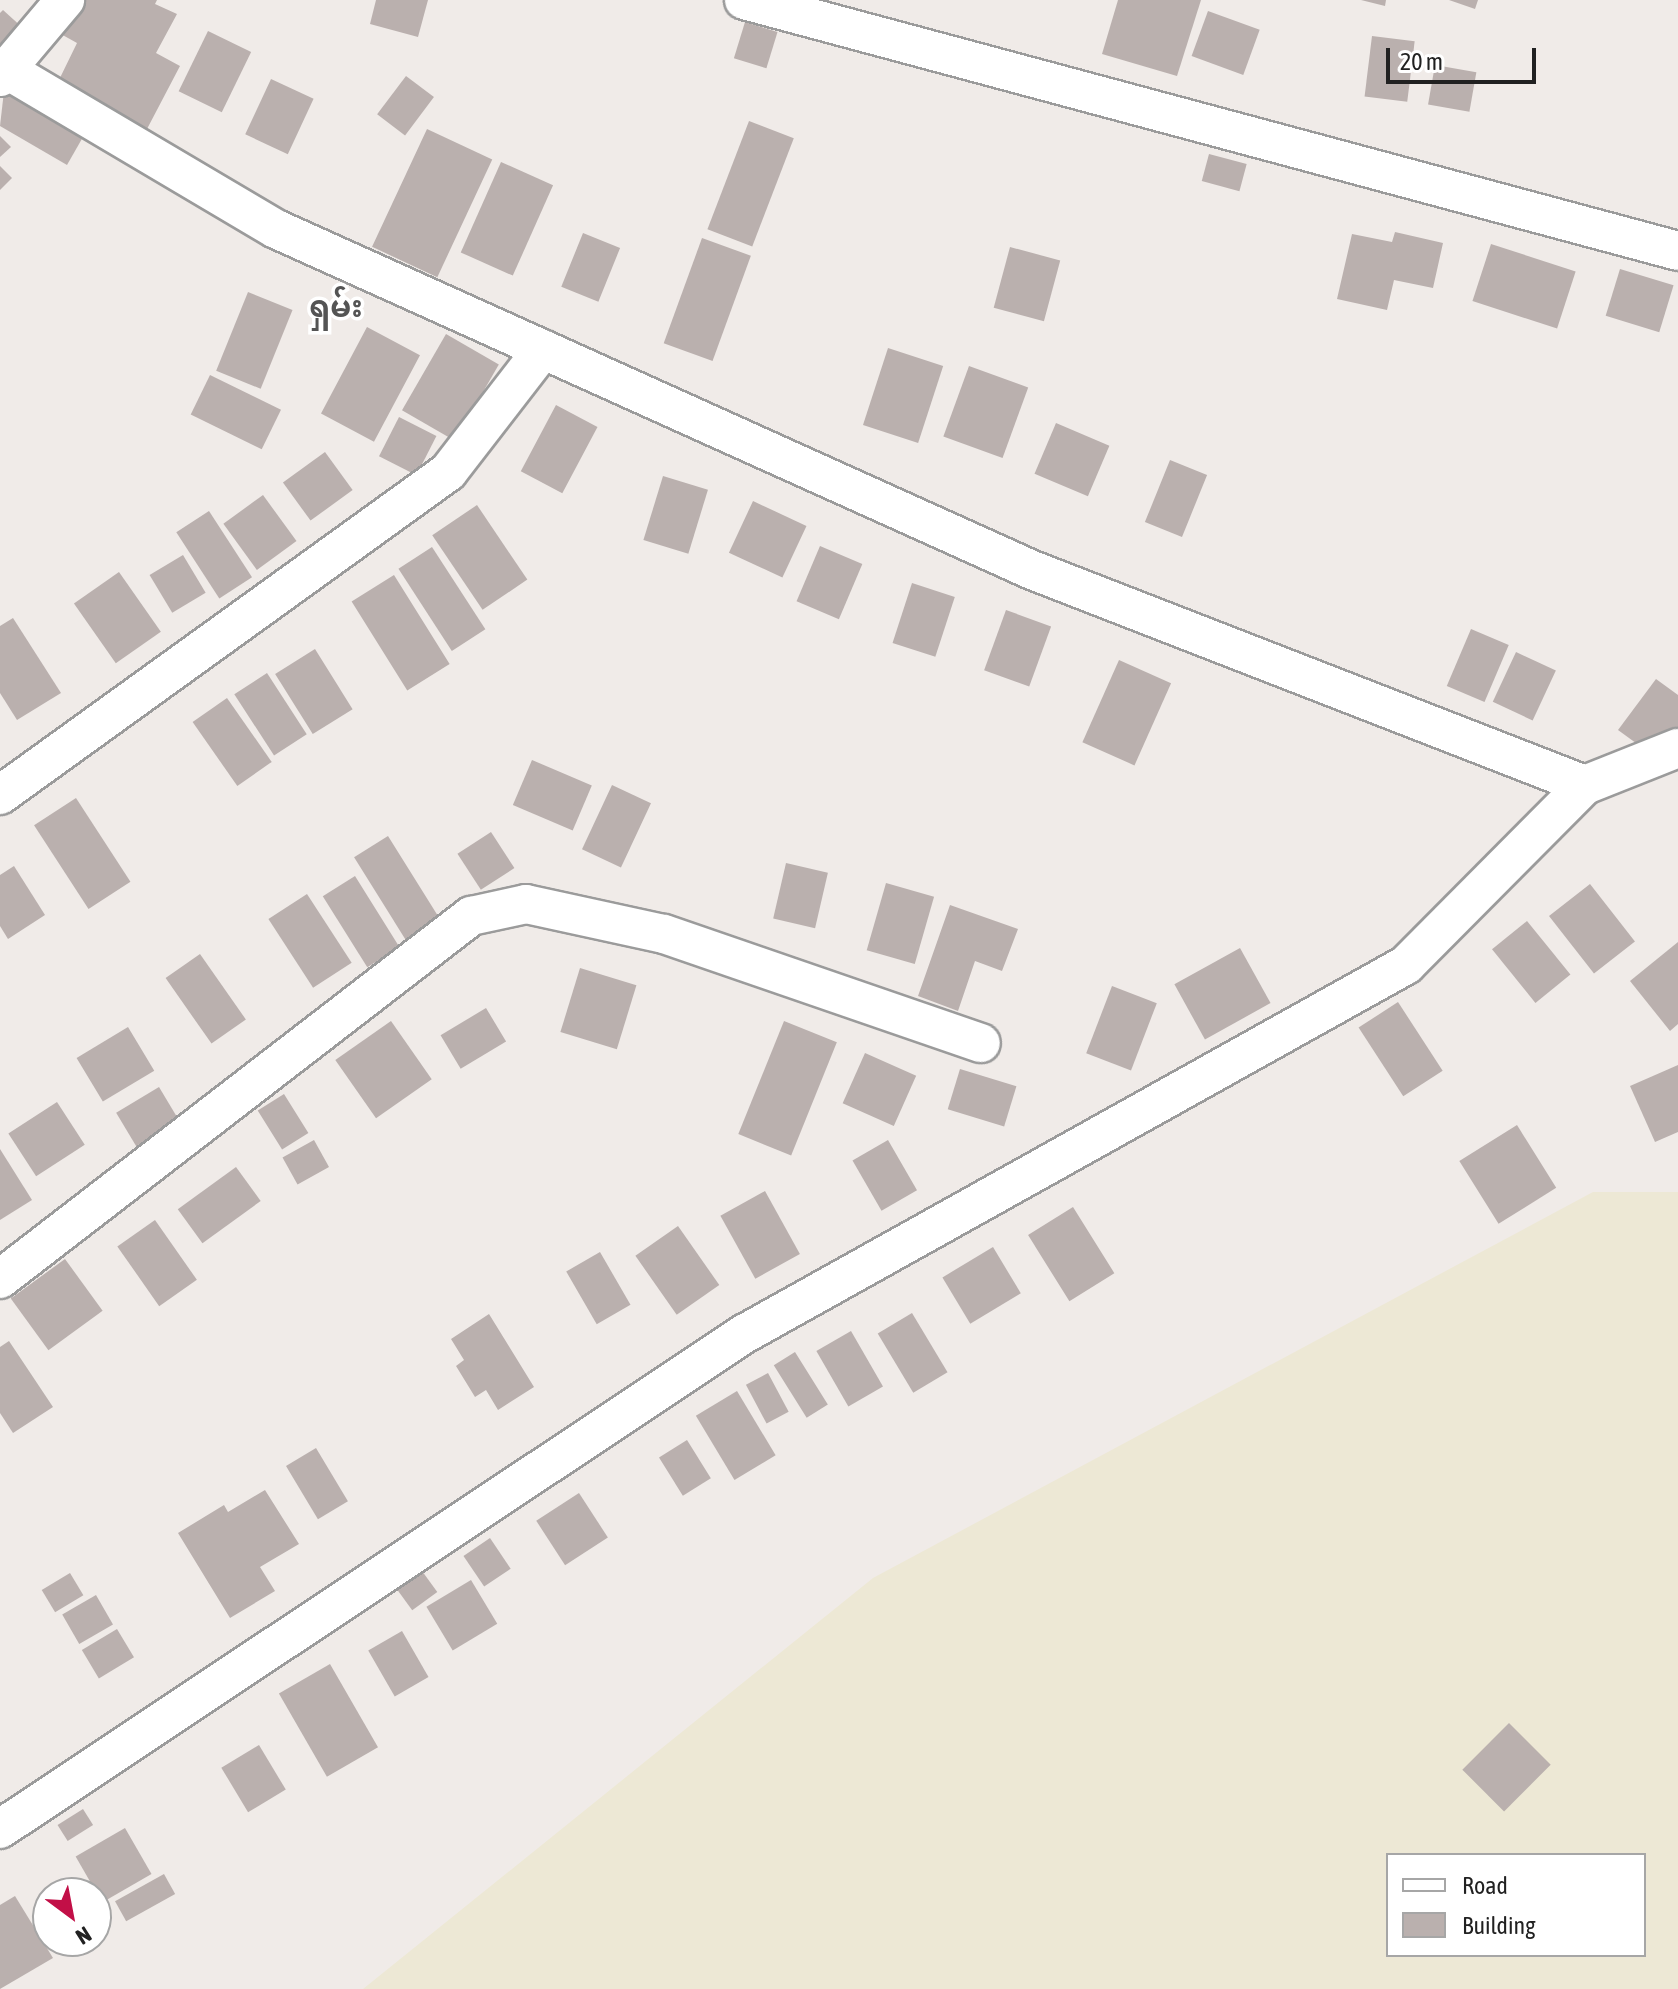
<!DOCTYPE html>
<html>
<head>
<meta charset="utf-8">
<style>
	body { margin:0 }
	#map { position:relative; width:1678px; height:1989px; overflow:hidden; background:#f0ebe8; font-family:"Asap Condensed","Noto Sans Myanmar",sans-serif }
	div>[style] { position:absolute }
	.farmland>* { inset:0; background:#ede8d5 }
	.building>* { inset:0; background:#bab0ae; transform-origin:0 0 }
	.roads { filter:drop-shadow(2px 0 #9b9b9b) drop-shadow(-2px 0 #9b9b9b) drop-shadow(0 2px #9b9b9b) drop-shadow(0 -2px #9b9b9b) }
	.street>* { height:38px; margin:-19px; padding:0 19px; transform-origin:19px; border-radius:19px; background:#fff }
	span { translate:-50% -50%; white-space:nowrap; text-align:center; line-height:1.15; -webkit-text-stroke:7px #fff; paint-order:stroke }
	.quarter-label { font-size:30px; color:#545454; font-weight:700 }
	.legend { position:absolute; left:1386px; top:1853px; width:260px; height:104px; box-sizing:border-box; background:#fff; border:2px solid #a6a6a6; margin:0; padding:10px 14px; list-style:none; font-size:24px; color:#212121 }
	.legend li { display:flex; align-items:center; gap:16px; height:40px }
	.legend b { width:40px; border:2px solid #a6a6a6 }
	.north { position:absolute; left:32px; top:1877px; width:80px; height:80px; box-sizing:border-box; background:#fff; border:2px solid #a6a6a6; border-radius:50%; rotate:148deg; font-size:22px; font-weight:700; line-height:32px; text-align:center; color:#212121 }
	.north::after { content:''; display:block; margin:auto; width:28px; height:36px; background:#c20f47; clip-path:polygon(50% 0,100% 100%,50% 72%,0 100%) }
	.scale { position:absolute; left:1386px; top:48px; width:150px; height:36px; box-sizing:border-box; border:4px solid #212121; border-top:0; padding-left:10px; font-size:24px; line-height:28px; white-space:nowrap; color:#212121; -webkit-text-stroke:6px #fff; paint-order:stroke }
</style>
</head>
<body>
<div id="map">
	<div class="farmland">
		<i style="clip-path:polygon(evenodd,1593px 1192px,1678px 1192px,1678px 1989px,363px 1989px,873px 1578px,1593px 1192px,1388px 1855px,1644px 1855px,1644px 1955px,1388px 1955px,1388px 1855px)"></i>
	</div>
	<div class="building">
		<i style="clip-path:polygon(75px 0,157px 0,155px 4px,177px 14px,156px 53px,180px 66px,147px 129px,57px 84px,77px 43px,59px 33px)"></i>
		<i style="clip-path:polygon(376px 0,428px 0,418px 37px,370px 24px)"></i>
		<i style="clip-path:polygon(1118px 0,1201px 0,1177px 76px,1102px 54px)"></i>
		<i style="clip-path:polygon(1361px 0,1386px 0,1385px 6px)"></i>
		<i style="clip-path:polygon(1449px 0,1478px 0,1475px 9px)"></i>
		<i style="clip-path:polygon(3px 10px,24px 29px,0 55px,0 13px)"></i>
		<i style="left:1208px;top:11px;width:55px;height:48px;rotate:20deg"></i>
		<i style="left:745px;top:22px;width:34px;height:38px;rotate:17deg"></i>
		<i style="left:208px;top:31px;width:48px;height:67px;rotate:26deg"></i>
		<i style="left:1372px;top:36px;width:43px;height:61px;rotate:7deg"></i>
		<i style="left:1435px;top:65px;width:42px;height:40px;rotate:10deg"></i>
		<i style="left:406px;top:76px;width:35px;height:48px;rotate:37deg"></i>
		<i style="left:271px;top:79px;width:47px;height:61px;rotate:25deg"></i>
		<i style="clip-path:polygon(4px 91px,83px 137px,67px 165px,0 126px)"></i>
		<i style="left:749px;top:121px;width:48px;height:116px;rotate:21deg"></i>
		<i style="left:427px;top:129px;width:72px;height:130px;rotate:25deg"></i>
		<i style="clip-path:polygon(0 136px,11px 147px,0 157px)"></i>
		<i style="left:1209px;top:154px;width:39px;height:28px;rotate:15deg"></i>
		<i style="left:501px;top:162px;width:57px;height:99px;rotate:24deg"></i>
		<i style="clip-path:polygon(0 166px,12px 178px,0 190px)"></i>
		<i style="clip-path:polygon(1395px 232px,1443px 243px,1433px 288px,1394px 280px,1387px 310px,1337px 299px,1352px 234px,1392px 242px)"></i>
		<i style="left:583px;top:233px;width:40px;height:58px;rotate:22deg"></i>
		<i style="left:702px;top:238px;width:52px;height:112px;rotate:20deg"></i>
		<i style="left:1491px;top:244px;width:89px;height:60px;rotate:18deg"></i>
		<i style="left:1010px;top:247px;width:52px;height:63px;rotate:15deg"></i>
		<i style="left:1620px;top:269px;width:56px;height:49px;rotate:17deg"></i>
		<i style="left:248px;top:292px;width:48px;height:85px;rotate:22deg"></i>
		<i style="left:367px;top:327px;width:60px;height:98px;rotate:28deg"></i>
		<i style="left:446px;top:334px;width:61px;height:88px;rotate:30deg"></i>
		<i style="left:888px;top:348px;width:58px;height:81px;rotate:18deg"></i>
		<i style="left:969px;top:366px;width:63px;height:75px;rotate:20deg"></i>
		<i style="left:210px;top:375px;width:79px;height:44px;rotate:26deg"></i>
		<i style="left:556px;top:405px;width:47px;height:75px;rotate:28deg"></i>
		<i style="left:399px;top:417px;width:42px;height:44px;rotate:27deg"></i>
		<i style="left:1056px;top:423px;width:58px;height:55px;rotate:23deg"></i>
		<i style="left:325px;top:452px;width:47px;height:52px;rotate:54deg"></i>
		<i style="left:1170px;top:460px;width:40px;height:67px;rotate:22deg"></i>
		<i style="left:663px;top:476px;width:47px;height:67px;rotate:17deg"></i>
		<i style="left:263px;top:495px;width:57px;height:49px;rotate:54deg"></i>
		<i style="left:753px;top:501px;width:59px;height:57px;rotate:25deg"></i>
		<i style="left:477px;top:505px;width:90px;height:54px;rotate:56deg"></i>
		<i style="left:209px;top:511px;width:79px;height:39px;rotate:57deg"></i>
		<i style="left:820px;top:546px;width:46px;height:60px;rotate:23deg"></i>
		<i style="left:432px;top:547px;width:98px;height:40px;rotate:57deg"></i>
		<i style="left:183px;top:555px;width:44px;height:39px;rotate:59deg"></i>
		<i style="left:119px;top:572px;width:73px;height:55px;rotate:55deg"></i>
		<i style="left:394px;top:575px;width:105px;height:50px;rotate:58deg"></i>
		<i style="left:912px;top:583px;width:45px;height:63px;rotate:18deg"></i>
		<i style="left:1006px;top:610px;width:48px;height:64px;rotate:20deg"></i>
		<i style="clip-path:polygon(13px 618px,61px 693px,17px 720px,0 693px,0 626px)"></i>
		<i style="left:1471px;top:629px;width:41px;height:62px;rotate:23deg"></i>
		<i style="left:315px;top:649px;width:71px;height:47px;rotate:58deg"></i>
		<i style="left:1516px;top:652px;width:44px;height:55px;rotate:25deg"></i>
		<i style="left:1119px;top:660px;width:57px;height:90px;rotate:24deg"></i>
		<i style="left:267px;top:673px;width:73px;height:39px;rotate:57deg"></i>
		<i style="clip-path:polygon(1656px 679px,1678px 695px,1678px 763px,1673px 770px,1618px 730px)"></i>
		<i style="left:227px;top:698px;width:78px;height:42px;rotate:55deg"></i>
		<i style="left:532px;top:760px;width:65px;height:49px;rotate:23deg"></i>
		<i style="left:612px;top:785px;width:43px;height:71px;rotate:25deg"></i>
		<i style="left:76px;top:798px;width:100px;height:50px;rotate:57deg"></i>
		<i style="left:491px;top:832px;width:43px;height:40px;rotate:57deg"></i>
		<i style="left:388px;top:836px;width:102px;height:40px;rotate:58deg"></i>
		<i style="left:786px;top:863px;width:43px;height:57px;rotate:13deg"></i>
		<i style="clip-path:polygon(14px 866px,45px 915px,8px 939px,0 926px,0 875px)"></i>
		<i style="left:355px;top:876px;width:84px;height:38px;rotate:58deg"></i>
		<i style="left:886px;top:883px;width:50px;height:70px;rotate:16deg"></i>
		<i style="left:1590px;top:884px;width:73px;height:52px;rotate:52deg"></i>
		<i style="left:307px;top:894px;width:82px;height:46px;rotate:57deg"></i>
		<i style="clip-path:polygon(950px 905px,1018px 929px,1002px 971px,975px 961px,958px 1011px,918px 996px)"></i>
		<i style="left:1527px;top:921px;width:69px;height:45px;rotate:51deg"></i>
		<i style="clip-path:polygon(1678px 942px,1678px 1024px,1670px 1031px,1630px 981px)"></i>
		<i style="left:1240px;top:948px;width:63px;height:75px;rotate:61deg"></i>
		<i style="left:200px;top:954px;width:80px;height:42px;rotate:55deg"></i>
		<i style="left:580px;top:968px;width:59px;height:67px;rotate:17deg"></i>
		<i style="left:1112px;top:986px;width:48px;height:72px;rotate:21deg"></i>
		<i style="left:1398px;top:1002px;width:82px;height:47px;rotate:57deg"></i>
		<i style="left:486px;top:1008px;width:39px;height:53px;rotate:59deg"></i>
		<i style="left:391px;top:1021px;width:71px;height:68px;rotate:55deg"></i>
		<i style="left:784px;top:1021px;width:57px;height:122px;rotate:22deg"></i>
		<i style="left:128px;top:1027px;width:51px;height:60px;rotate:59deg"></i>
		<i style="left:865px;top:1053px;width:56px;height:55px;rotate:24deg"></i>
		<i style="clip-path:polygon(1678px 1065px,1678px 1132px,1655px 1142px,1630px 1086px)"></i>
		<i style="left:960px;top:1069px;width:59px;height:42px;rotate:17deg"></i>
		<i style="left:159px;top:1087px;width:39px;height:50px;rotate:59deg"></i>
		<i style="left:284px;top:1094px;width:46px;height:31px;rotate:58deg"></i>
		<i style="left:57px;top:1102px;width:51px;height:58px;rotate:57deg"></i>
		<i style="left:1517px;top:1125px;width:74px;height:68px;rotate:58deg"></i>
		<i style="left:314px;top:1140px;width:31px;height:36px;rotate:61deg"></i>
		<i style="left:888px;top:1140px;width:58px;height:41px;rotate:60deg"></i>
		<i style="clip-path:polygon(0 1149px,32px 1200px,0 1220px)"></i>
		<i style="left:236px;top:1167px;width:42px;height:72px;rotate:54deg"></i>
		<i style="left:765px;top:1191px;width:72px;height:51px;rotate:61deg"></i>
		<i style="left:1073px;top:1207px;width:78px;height:53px;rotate:58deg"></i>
		<i style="left:155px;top:1220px;width:73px;height:46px;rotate:55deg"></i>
		<i style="left:678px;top:1226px;width:72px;height:52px;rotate:55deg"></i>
		<i style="left:993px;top:1247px;width:54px;height:59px;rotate:59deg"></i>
		<i style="left:600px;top:1252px;width:61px;height:39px;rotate:60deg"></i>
		<i style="left:65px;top:1259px;width:64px;height:67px;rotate:54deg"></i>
		<i style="left:912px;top:1313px;width:69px;height:40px;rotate:59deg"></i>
		<i style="clip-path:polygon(489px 1314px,534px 1387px,498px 1410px,486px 1390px,475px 1397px,456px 1366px,464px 1360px,451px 1339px)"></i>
		<i style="left:851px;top:1331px;width:64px;height:40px;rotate:60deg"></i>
		<i style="clip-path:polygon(9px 1341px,53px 1407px,13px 1433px,0 1413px,0 1347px)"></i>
		<i style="left:795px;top:1352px;width:62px;height:25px;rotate:58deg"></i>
		<i style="left:768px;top:1373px;width:44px;height:25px;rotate:62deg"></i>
		<i style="left:737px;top:1391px;width:75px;height:48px;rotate:59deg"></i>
		<i style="left:687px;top:1440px;width:45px;height:33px;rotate:58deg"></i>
		<i style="left:316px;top:1448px;width:62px;height:35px;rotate:59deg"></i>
		<i style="clip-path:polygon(265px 1490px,299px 1544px,260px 1567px,275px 1591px,230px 1618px,178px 1533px,224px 1505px,228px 1512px)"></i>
		<i style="left:579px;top:1493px;width:53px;height:51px;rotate:57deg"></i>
		<i style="left:490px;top:1538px;width:37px;height:32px;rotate:56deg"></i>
		<i style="left:422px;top:1571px;width:26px;height:31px;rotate:54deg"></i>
		<i style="left:70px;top:1573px;width:26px;height:33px;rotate:59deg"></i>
		<i style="left:471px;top:1580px;width:51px;height:52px;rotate:59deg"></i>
		<i style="left:96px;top:1595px;width:34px;height:39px;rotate:60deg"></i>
		<i style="left:117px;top:1629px;width:33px;height:41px;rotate:59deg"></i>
		<i style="left:402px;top:1631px;width:53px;height:39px;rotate:60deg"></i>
		<i style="left:330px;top:1664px;width:96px;height:59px;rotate:60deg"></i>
		<i style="left:1509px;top:1723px;width:59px;height:66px;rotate:45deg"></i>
		<i style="left:259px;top:1745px;width:52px;height:44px;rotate:59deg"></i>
		<i style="left:83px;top:1809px;width:19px;height:30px;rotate:58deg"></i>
		<i style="left:125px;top:1828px;width:53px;height:57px;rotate:60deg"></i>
		<i style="left:164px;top:1874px;width:23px;height:56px;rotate:61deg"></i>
		<i style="clip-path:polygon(15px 1896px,53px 1958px,0 1989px,0 1905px)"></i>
	</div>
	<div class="roads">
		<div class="street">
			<i style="left:744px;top:0;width:967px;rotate:15.04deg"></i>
			<i style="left:7px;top:70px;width:312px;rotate:30.6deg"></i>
			<i style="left:276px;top:229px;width:829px;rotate:24.28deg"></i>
			<i style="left:1032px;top:570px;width:593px;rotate:21.25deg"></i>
			<i style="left:0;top:77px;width:101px;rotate:-49.8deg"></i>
			<i style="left:0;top:795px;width:552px;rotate:-35.79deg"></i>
			<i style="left:448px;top:472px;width:155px;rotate:-52.3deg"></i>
			<i style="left:0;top:1279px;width:595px;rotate:-37.62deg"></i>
			<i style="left:471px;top:916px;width:56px;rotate:-12.3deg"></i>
			<i style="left:526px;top:904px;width:141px;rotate:12.3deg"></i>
			<i style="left:664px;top:934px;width:335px;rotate:19deg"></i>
			<i style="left:0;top:1829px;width:894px;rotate:-33.64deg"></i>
			<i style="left:744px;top:1334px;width:758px;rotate:-29.14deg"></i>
			<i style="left:1406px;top:965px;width:254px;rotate:-45.2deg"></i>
			<i style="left:1585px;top:785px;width:100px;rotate:-21.7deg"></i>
		</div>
	</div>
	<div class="quarter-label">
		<span style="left:336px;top:306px">ရှမ်း</span>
	</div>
	<ul class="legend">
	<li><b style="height:10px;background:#fff"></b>Road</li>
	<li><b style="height:22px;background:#bab0ae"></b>Building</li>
	</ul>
	<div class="north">N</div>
	<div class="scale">20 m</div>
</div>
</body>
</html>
